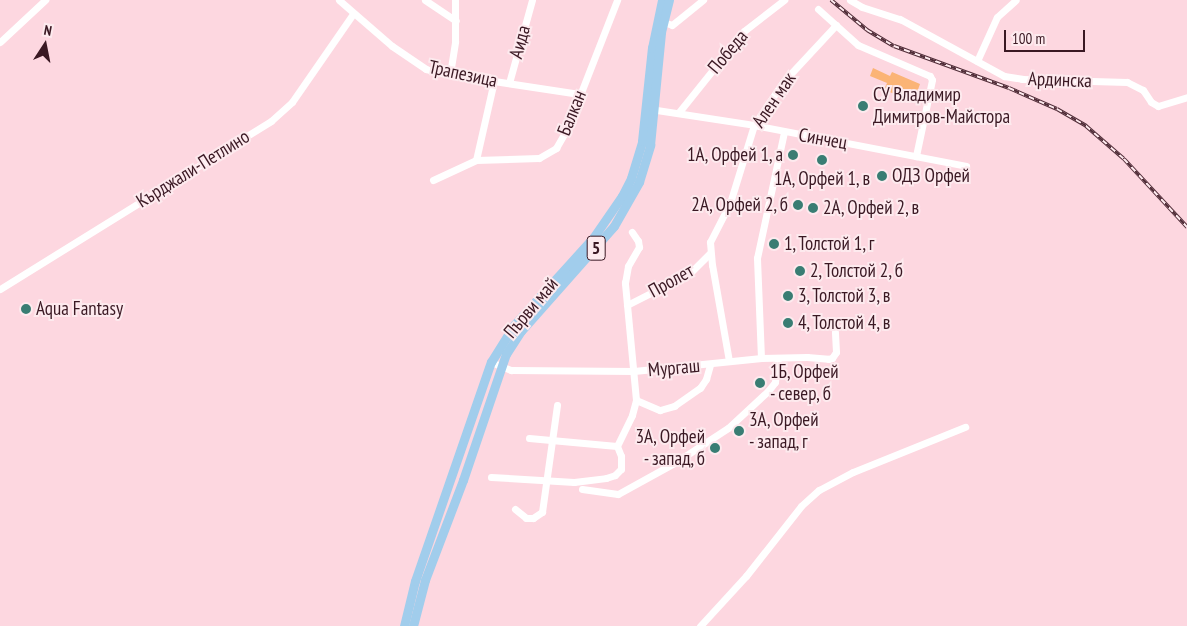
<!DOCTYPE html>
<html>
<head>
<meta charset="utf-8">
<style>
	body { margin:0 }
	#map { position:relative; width:1187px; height:626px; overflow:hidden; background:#fdd7e0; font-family:"PT Sans Narrow",sans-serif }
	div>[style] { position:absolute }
	.green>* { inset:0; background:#fbb476 }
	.minor>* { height:7px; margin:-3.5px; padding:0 3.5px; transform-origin:3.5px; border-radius:3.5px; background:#fff }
	.major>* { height:9px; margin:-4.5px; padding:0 4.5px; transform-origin:4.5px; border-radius:4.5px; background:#a1cdec }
	.rail>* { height:4px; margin-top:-2px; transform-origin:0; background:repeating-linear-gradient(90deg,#fdeaee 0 5.5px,#4f2c37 0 11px); box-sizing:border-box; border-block:1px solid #4f2c37 }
	.dots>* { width:14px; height:14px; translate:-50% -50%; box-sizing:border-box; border:2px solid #fdeaee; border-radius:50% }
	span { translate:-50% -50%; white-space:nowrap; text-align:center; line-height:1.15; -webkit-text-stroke:4px #fdeaee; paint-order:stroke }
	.shield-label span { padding:1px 4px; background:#fdeaee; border:1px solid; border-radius:4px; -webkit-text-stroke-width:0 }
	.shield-label { font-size:18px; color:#3a1823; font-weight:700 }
	.street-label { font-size:19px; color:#3a1823 }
	.poi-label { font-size:19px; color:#3a1823 }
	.left { translate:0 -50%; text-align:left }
	.right { translate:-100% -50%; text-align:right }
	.north { position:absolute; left:20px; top:20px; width:50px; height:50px; -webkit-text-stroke:4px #fdeaee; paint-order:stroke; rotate:11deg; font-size:14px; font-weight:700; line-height:20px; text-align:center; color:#3a1823 }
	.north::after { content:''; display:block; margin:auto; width:18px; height:22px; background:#3a1823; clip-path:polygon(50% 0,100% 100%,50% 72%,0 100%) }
	.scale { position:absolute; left:1004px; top:30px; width:81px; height:22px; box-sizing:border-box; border:2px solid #3a1823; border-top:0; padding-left:6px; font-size:15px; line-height:18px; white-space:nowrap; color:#3a1823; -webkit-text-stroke:4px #fdeaee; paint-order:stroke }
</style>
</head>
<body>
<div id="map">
	<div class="green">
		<i style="clip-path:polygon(873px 68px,890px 76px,892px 72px,920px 84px,914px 101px,884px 90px,887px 83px,870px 76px)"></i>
	</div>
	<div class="minor">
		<i style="left:339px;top:0;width:70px;rotate:41deg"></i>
		<i style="left:392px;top:46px;width:41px;rotate:34.1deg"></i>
		<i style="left:426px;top:69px;width:9px;rotate:18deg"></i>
		<i style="left:435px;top:72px;width:146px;rotate:8.7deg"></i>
		<i style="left:425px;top:0;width:37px;rotate:34deg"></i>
		<i style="left:850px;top:0;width:14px;rotate:30deg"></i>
		<i style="left:862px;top:7px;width:40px;rotate:18deg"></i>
		<i style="left:900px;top:19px;width:119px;rotate:28.7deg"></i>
		<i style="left:1004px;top:76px;width:18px;rotate:9deg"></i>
		<i style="left:1022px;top:79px;width:105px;rotate:1.6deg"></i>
		<i style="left:1127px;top:82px;width:18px;rotate:27deg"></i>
		<i style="left:1143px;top:90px;width:14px;rotate:56deg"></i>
		<i style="left:1151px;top:102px;width:8px;rotate:30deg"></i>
		<i style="left:1158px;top:106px;width:30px;rotate:-17deg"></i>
		<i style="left:818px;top:9px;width:54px;rotate:42deg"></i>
		<i style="left:858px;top:45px;width:78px;rotate:23.3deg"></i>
		<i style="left:930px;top:76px;width:4px;rotate:63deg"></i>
		<i style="left:932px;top:80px;width:78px;rotate:101.9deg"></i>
		<i style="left:663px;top:22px;width:9px;rotate:18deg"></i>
		<i style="left:672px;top:25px;width:40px;rotate:-39deg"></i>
		<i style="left:0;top:42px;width:62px;rotate:-43deg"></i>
		<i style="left:977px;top:61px;width:48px;rotate:-65.6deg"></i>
		<i style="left:997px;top:17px;width:25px;rotate:-42deg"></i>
		<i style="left:450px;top:74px;width:33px;rotate:-81deg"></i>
		<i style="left:455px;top:41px;width:41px;rotate:-90deg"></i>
		<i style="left:509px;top:83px;width:86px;rotate:-74.5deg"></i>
		<i style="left:650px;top:109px;width:105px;rotate:8.7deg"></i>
		<i style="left:754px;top:125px;width:216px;rotate:10.9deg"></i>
		<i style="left:679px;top:112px;width:104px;rotate:-51.3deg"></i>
		<i style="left:744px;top:31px;width:51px;rotate:-37.8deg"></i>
		<i style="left:476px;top:160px;width:63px;rotate:-1.8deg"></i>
		<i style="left:539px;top:158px;width:20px;rotate:-30deg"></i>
		<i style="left:556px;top:148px;width:20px;rotate:-60deg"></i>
		<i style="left:566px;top:131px;width:141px;rotate:-68.7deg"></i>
		<i style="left:433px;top:180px;width:47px;rotate:-24.9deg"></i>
		<i style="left:476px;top:160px;width:81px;rotate:-77.2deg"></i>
		<i style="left:0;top:289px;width:319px;rotate:-31.8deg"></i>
		<i style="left:271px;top:121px;width:28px;rotate:-42deg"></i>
		<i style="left:292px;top:102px;width:107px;rotate:-55.3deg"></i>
		<i style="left:627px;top:305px;width:71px;rotate:-26.9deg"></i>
		<i style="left:690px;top:273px;width:28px;rotate:-45deg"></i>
		<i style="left:761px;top:358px;width:100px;rotate:-92.3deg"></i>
		<i style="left:757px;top:258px;width:129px;rotate:-77.9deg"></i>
		<i style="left:729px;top:361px;width:97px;rotate:-100deg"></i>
		<i style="left:712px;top:265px;width:23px;rotate:-95deg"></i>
		<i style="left:710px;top:242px;width:44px;rotate:-62.9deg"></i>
		<i style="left:730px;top:203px;width:82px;rotate:-72.9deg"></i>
		<i style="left:754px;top:125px;width:52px;rotate:-56deg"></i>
		<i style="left:783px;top:82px;width:78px;rotate:-47.1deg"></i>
		<i style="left:491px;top:362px;width:22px;rotate:22deg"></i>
		<i style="left:511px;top:370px;width:123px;rotate:0.5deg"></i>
		<i style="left:634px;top:371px;width:128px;rotate:-5.8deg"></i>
		<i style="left:761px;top:358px;width:46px;rotate:-1.2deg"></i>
		<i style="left:807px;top:357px;width:21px;rotate:5deg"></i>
		<i style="left:828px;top:359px;width:4px;rotate:-14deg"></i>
		<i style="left:832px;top:358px;width:7px;rotate:-56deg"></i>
		<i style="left:836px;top:352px;width:20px;rotate:-93deg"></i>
		<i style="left:636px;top:400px;width:26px;rotate:23deg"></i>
		<i style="left:660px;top:410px;width:15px;rotate:-16deg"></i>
		<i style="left:674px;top:406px;width:32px;rotate:-35deg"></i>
		<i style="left:700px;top:388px;width:11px;rotate:-56deg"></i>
		<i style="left:706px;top:379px;width:15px;rotate:-74deg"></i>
		<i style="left:529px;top:438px;width:88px;rotate:5.2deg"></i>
		<i style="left:617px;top:446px;width:34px;rotate:-64deg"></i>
		<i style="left:632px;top:415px;width:16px;rotate:-75deg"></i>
		<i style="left:636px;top:400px;width:118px;rotate:-95.4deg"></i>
		<i style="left:625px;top:283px;width:17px;rotate:-80deg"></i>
		<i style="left:628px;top:266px;width:22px;rotate:-60deg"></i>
		<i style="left:639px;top:247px;width:6px;rotate:-99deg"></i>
		<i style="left:638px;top:241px;width:11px;rotate:-124deg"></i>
		<i style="left:491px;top:477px;width:83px;rotate:3.4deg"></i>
		<i style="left:574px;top:482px;width:32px;rotate:-7deg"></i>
		<i style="left:606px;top:478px;width:9px;rotate:-18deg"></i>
		<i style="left:615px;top:475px;width:8px;rotate:-45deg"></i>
		<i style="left:621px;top:469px;width:13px;rotate:-90deg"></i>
		<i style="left:621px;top:456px;width:11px;rotate:-112deg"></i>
		<i style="left:582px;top:489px;width:36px;rotate:8deg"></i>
		<i style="left:618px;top:494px;width:66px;rotate:-28.9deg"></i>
		<i style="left:676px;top:462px;width:62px;rotate:-33.2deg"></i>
		<i style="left:728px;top:428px;width:54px;rotate:-42.8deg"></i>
		<i style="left:768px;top:391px;width:11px;rotate:-52deg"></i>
		<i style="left:775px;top:382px;width:24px;rotate:-83deg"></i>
		<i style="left:515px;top:509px;width:14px;rotate:39deg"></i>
		<i style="left:526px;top:518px;width:7px"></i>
		<i style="left:533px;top:518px;width:11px;rotate:-34deg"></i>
		<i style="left:542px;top:512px;width:108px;rotate:-82deg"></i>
		<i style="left:700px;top:626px;width:68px;rotate:-47.4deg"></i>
		<i style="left:746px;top:576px;width:89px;rotate:-51.8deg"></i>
		<i style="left:801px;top:506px;width:24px;rotate:-42deg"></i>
		<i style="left:819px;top:490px;width:38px;rotate:-28deg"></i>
		<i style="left:853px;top:472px;width:121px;rotate:-21.9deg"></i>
	</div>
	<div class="major">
		<i style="left:404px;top:626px;width:46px;rotate:-76.3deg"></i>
		<i style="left:415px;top:581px;width:232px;rotate:-70.9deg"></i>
		<i style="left:491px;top:362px;width:44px;rotate:-58.1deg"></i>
		<i style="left:514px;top:325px;width:118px;rotate:-47.8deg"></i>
		<i style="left:593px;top:238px;width:51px;rotate:-55.4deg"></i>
		<i style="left:622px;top:196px;width:20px;rotate:-63deg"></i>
		<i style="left:631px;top:178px;width:39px;rotate:-73deg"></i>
		<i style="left:642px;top:141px;width:94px;rotate:-83.9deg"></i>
		<i style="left:652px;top:48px;width:49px;rotate:-78.2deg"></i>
		<i style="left:413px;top:626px;width:48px;rotate:-75.4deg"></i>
		<i style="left:425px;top:580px;width:107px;rotate:-69.2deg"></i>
		<i style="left:463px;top:480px;width:133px;rotate:-71.2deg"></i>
		<i style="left:506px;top:354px;width:27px;rotate:-57deg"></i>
		<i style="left:521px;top:331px;width:140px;rotate:-48.5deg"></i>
		<i style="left:614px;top:226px;width:51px;rotate:-60.4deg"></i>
		<i style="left:639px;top:182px;width:39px;rotate:-73deg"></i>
		<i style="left:650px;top:145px;width:114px;rotate:-84.4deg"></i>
		<i style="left:661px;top:32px;width:33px;rotate:-76deg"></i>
	</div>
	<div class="rail">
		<i style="left:831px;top:0;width:47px;rotate:39.8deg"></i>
		<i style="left:867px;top:30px;width:31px;rotate:31deg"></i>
		<i style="left:894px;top:46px;width:122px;rotate:20.1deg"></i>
		<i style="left:1009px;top:88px;width:52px;rotate:23.6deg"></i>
		<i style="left:1057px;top:109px;width:34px;rotate:30deg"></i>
		<i style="left:1086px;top:126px;width:50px;rotate:41deg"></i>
		<i style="left:1124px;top:159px;width:93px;rotate:47.2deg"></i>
	</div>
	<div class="dots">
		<i style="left:863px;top:106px;background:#397d73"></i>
		<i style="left:793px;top:155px;background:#397d73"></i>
		<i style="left:822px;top:160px;background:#397d73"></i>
		<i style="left:882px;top:176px;background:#397d73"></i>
		<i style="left:798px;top:205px;background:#397d73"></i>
		<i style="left:813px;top:208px;background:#397d73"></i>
		<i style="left:774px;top:244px;background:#397d73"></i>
		<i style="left:800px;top:271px;background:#397d73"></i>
		<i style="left:788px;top:296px;background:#397d73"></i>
		<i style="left:26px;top:309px;background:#397d73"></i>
		<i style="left:788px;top:323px;background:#397d73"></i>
		<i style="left:760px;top:383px;background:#397d73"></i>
		<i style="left:739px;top:431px;background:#397d73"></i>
		<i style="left:715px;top:448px;background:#397d73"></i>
	</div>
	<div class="shield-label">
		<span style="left:596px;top:248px">5</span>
	</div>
	<div class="street-label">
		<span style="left:520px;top:42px;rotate:-75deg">Аида</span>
		<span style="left:728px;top:52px;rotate:-50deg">Победа</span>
		<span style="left:463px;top:74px;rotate:12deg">Трапезица</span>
		<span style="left:1060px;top:80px;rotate:2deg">Ардинска</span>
		<span style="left:774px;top:100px;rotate:-56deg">Ален мак</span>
		<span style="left:572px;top:113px;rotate:-68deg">Балкан</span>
		<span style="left:823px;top:139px;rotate:10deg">Синчец</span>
		<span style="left:193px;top:169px;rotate:-32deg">Кърджали-Петлино</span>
		<span style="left:671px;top:281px;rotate:-29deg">Пролет</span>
		<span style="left:531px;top:308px;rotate:-50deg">Първи май</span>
		<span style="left:674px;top:368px;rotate:-5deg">Мургаш</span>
	</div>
	<div class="poi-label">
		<span class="left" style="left:873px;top:106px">СУ Владимир<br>Димитров-Майстора</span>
		<span class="right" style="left:783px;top:155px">1А, Орфей 1, а</span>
		<span class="left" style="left:892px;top:176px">ОДЗ Орфей</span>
		<span style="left:822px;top:179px">1А, Орфей 1, в</span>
		<span class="right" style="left:788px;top:205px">2А, Орфей 2, б</span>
		<span class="left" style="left:823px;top:208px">2А, Орфей 2, в</span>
		<span class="left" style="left:784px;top:244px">1, Толстой 1, г</span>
		<span class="left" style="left:810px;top:271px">2, Толстой 2, б</span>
		<span class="left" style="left:798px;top:296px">3, Толстой 3, в</span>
		<span class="left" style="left:36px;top:309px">Aqua Fantasy</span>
		<span class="left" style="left:798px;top:323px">4, Толстой 4, в</span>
		<span class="left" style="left:770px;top:383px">1Б, Орфей<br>- север, б</span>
		<span class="left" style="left:749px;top:431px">3А, Орфей<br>- запад, г</span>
		<span class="right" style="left:705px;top:448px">3А, Орфей<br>- запад, б</span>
	</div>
	<div class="north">N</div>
	<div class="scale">100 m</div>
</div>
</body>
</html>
